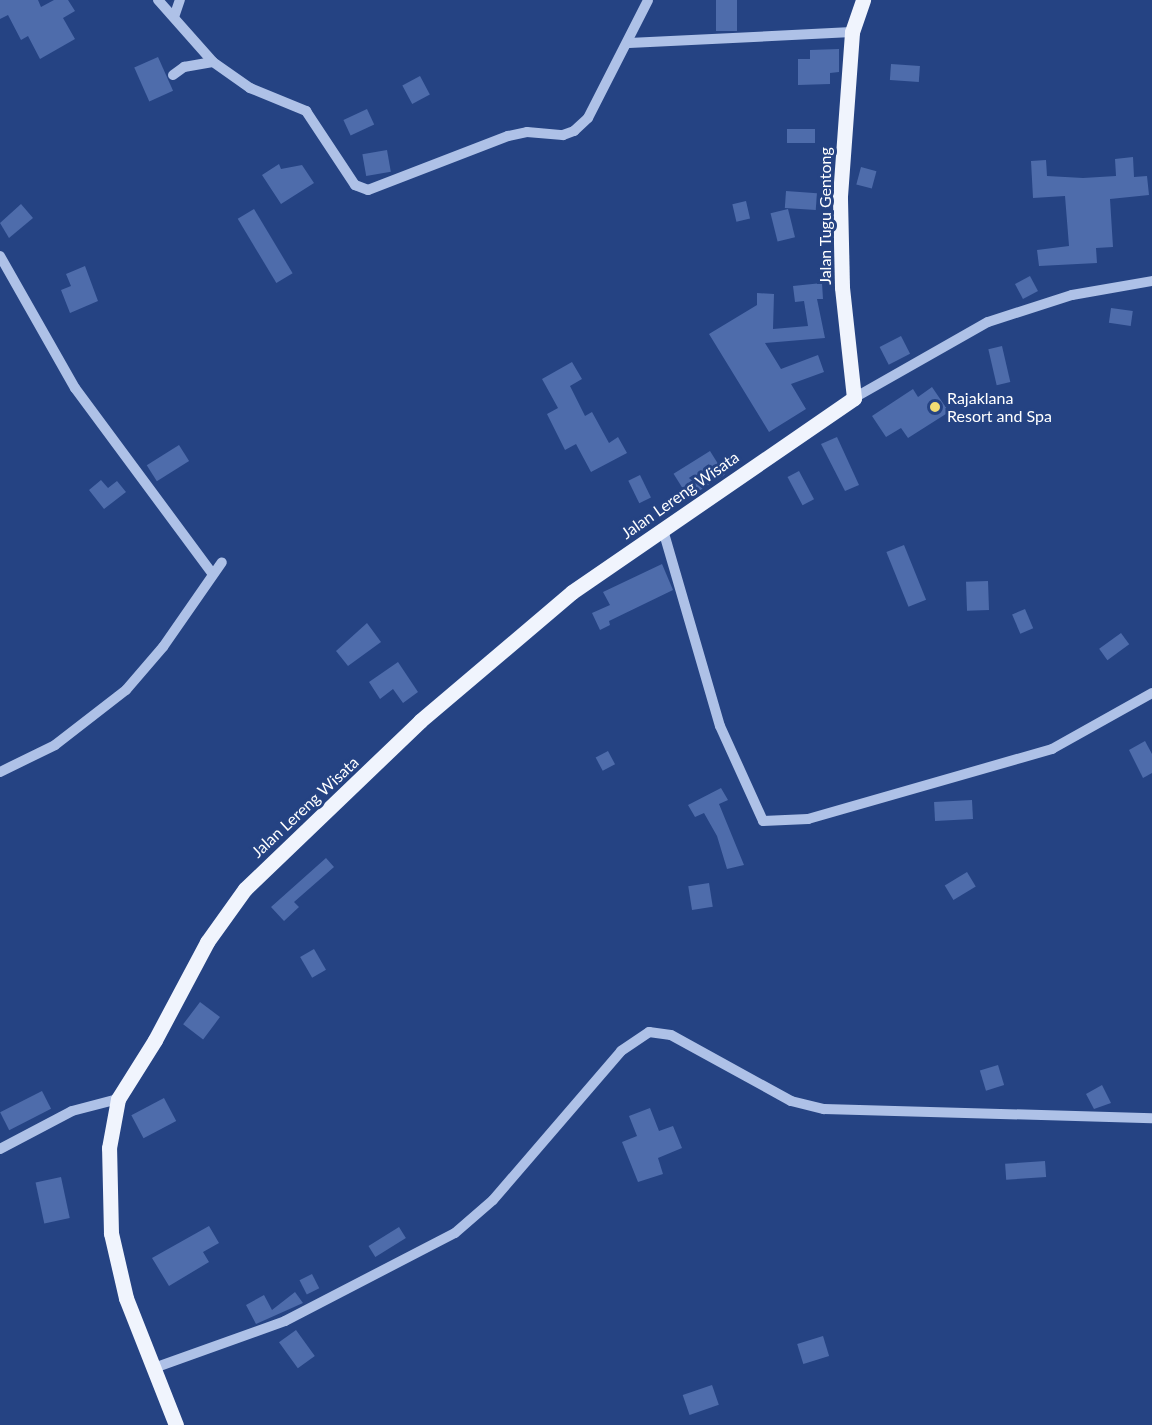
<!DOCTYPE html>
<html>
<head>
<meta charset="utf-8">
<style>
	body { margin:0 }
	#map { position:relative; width:1152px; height:1425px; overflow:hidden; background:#254383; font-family:Lato,sans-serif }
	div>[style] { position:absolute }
	.building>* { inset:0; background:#4e6cab; transform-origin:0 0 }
	.minor>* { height:10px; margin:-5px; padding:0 5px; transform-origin:5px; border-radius:5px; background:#aec1e7 }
	.major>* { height:15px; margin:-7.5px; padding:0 7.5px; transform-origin:7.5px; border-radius:7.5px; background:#f0f4fd }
	.dots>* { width:16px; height:16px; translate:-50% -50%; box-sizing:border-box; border:3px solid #254383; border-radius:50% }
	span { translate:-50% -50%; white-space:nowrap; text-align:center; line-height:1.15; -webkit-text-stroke:6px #254383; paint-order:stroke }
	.street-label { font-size:16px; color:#fff }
	.poi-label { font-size:16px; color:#fff }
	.left { translate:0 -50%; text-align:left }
</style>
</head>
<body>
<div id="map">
	<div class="building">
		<i style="clip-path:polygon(0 0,38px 0,41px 7px,54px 0,68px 0,75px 11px,63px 18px,75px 39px,40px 59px,28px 36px,21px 40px,8px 15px,0 19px)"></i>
		<i style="left:716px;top:0;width:21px;height:31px"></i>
		<i style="clip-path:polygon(839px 49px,839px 72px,830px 73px,830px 84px,798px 85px,798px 59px,810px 59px,810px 50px)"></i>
		<i style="left:158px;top:57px;width:37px;height:26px;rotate:66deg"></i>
		<i style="left:891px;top:64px;width:29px;height:16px;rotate:4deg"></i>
		<i style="left:420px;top:76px;width:21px;height:20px;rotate:62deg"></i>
		<i style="left:367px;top:109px;width:17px;height:26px;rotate:65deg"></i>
		<i style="left:787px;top:129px;width:28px;height:14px"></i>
		<i style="left:387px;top:150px;width:22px;height:25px;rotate:80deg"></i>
		<i style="clip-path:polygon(1133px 157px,1134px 177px,1147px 176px,1149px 195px,1110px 199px,1113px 247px,1096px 248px,1097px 263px,1039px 266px,1037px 250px,1069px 246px,1065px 196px,1033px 198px,1031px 161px,1046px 160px,1047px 176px,1083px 178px,1116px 176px,1115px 159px)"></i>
		<i style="clip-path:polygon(279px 164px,281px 169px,302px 165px,314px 183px,281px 204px,262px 175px)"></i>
		<i style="left:861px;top:167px;width:16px;height:18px;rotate:15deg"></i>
		<i style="left:786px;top:191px;width:31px;height:17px;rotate:4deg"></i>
		<i style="left:746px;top:201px;width:18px;height:14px;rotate:77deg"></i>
		<i style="clip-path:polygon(21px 204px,33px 218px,9px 238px,0 223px)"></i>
		<i style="left:254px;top:209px;width:75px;height:19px;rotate:59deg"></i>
		<i style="left:788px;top:209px;width:29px;height:18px;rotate:76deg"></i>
		<i style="clip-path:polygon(85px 266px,98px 301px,70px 313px,61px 290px,71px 286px,66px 274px)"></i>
		<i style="left:1030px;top:276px;width:17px;height:17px;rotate:62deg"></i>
		<i style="clip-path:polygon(822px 283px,823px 299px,817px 299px,825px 338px,765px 343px,781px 369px,818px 355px,824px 372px,791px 384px,806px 409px,769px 432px,709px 334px,757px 305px,757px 293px,774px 294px,773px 329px,808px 326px,804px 301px,795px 302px,793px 286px)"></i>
		<i style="left:1111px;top:308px;width:22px;height:15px;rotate:8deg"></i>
		<i style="left:901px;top:336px;width:20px;height:24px;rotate:63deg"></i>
		<i style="left:1002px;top:346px;width:37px;height:14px;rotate:77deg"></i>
		<i style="clip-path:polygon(572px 362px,582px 379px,570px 386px,585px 416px,592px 412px,609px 443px,618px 437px,627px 453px,591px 472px,576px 444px,565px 450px,547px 414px,558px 408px,542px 379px)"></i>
		<i style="clip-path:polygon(932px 387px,949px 412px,908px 438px,901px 428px,886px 437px,872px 416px,913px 389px,918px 397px)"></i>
		<i style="clip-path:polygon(837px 437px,859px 485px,845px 491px,821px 444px)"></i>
		<i style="left:179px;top:445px;width:19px;height:38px;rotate:58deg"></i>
		<i style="left:710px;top:451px;width:28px;height:43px;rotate:58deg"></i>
		<i style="left:799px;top:471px;width:32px;height:13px;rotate:62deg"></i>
		<i style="left:640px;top:475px;width:25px;height:13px;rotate:64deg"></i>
		<i style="clip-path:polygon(101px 480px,108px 488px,117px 481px,126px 492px,104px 509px,89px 490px)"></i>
		<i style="left:904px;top:545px;width:59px;height:19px;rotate:68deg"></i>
		<i style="clip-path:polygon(662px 564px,673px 590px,609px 621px,610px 625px,600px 630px,592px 613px,610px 605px,603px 592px)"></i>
		<i style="left:988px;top:581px;width:29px;height:22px;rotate:88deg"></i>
		<i style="left:1025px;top:609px;width:21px;height:14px;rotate:67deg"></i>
		<i style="clip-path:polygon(367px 623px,381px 642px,348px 666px,336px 651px)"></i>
		<i style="left:1121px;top:633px;width:14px;height:27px;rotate:54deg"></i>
		<i style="clip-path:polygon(398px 662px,418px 692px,403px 703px,393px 689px,380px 699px,369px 682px)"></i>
		<i style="clip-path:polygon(1145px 741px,1152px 754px,1152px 773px,1143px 778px,1129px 750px)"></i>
		<i style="left:608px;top:751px;width:15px;height:14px;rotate:62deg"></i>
		<i style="clip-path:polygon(721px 788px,728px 800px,719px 804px,744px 865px,727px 869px,717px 836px,704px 813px,695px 817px,688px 805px)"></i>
		<i style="left:972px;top:800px;width:19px;height:38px;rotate:87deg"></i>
		<i style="clip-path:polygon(326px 858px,334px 867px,294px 902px,299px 907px,284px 921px,271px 907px)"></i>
		<i style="left:967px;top:872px;width:17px;height:26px;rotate:59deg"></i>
		<i style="left:709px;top:883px;width:24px;height:21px;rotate:81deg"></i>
		<i style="left:314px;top:949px;width:24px;height:16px;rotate:60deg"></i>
		<i style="left:200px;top:1002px;width:25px;height:28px;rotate:37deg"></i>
		<i style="left:998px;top:1065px;width:21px;height:19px;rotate:73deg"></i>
		<i style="clip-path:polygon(1102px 1085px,1111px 1103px,1094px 1109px,1086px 1094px)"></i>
		<i style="left:42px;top:1091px;width:20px;height:47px;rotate:63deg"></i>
		<i style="left:164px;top:1098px;width:26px;height:37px;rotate:62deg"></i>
		<i style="clip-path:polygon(650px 1108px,659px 1131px,673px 1126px,682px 1148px,658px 1158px,663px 1174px,638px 1182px,622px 1142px,637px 1136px,629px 1116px)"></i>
		<i style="left:1045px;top:1161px;width:16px;height:40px;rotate:86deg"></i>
		<i style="left:61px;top:1177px;width:42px;height:26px;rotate:78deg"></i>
		<i style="clip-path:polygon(209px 1226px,219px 1243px,203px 1252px,209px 1262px,169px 1286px,152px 1258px)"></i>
		<i style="left:399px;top:1227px;width:13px;height:36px;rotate:58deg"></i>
		<i style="left:312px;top:1274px;width:16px;height:14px;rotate:63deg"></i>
		<i style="clip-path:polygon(295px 1292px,303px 1303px,256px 1324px,246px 1305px,264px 1295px,272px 1310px)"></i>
		<i style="left:296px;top:1330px;width:32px;height:21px;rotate:54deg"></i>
		<i style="left:823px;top:1336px;width:21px;height:27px;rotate:73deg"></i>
		<i style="left:712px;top:1385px;width:21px;height:31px;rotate:71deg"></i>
	</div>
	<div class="minor">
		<i style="left:158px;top:0;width:83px;rotate:48.4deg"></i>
		<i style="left:213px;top:62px;width:45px;rotate:35.1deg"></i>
		<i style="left:250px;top:88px;width:61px;rotate:22.3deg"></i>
		<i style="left:306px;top:111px;width:89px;rotate:56.5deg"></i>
		<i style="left:355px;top:185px;width:14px;rotate:21deg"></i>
		<i style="left:368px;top:190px;width:150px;rotate:-21.1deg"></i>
		<i style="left:508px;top:136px;width:19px;rotate:-12deg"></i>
		<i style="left:527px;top:132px;width:36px;rotate:5deg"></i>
		<i style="left:563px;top:135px;width:12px;rotate:-20deg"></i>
		<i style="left:574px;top:131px;width:19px;rotate:-43deg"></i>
		<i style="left:588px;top:118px;width:132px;rotate:-63deg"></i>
		<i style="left:174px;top:17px;width:18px;rotate:-71deg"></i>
		<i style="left:629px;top:43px;width:223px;rotate:-2.8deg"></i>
		<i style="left:173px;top:75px;width:14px;rotate:-36deg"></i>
		<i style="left:184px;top:67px;width:29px;rotate:-10deg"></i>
		<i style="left:0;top:256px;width:152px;rotate:60.4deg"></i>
		<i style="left:75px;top:388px;width:230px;rotate:53.5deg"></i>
		<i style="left:854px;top:398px;width:154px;rotate:-29.6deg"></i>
		<i style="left:988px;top:322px;width:88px;rotate:-17.8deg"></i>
		<i style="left:1072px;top:295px;width:81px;rotate:-9.9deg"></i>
		<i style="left:663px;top:530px;width:204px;rotate:73.8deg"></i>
		<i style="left:720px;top:726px;width:104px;rotate:65.6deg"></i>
		<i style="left:763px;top:821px;width:45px;rotate:-2.5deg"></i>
		<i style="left:808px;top:819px;width:254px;rotate:-16deg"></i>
		<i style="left:1052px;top:749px;width:115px;rotate:-29.2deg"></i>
		<i style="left:0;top:772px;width:61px;rotate:-26.1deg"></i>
		<i style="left:55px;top:745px;width:90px;rotate:-37.8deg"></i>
		<i style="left:126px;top:690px;width:57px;rotate:-49.3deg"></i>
		<i style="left:163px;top:647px;width:103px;rotate:-55.2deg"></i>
		<i style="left:0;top:1149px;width:81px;rotate:-27.8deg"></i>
		<i style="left:72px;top:1111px;width:48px;rotate:-14.6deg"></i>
		<i style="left:154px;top:1368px;width:139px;rotate:-19.7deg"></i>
		<i style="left:285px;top:1321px;width:191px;rotate:-27.4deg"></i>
		<i style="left:455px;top:1233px;width:50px;rotate:-41deg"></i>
		<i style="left:493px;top:1200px;width:196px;rotate:-49.3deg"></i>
		<i style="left:621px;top:1051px;width:34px;rotate:-34deg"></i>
		<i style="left:649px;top:1032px;width:22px;rotate:8deg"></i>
		<i style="left:671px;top:1035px;width:137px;rotate:28.8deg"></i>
		<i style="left:791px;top:1101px;width:34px;rotate:14deg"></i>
		<i style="left:824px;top:1109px;width:328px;rotate:1.6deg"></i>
	</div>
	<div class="major">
		<i style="left:176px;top:1425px;width:136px;rotate:-111.5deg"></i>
		<i style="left:126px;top:1298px;width:67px;rotate:-103deg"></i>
		<i style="left:111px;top:1233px;width:85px;rotate:-91.3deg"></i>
		<i style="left:109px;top:1148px;width:50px;rotate:-79.6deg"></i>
		<i style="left:118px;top:1099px;width:70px;rotate:-57.9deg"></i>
		<i style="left:155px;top:1040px;width:111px;rotate:-62deg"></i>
		<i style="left:207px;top:942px;width:65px;rotate:-54.4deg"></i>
		<i style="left:245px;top:889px;width:243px;rotate:-43.8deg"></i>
		<i style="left:420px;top:721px;width:199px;rotate:-40.3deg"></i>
		<i style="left:572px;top:592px;width:342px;rotate:-34.5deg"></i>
		<i style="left:854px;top:398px;width:112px;rotate:-96.2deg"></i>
		<i style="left:842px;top:287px;width:91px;rotate:-91.3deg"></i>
		<i style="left:840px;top:196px;width:164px;rotate:-85.8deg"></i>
		<i style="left:852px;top:32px;width:34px;rotate:-71deg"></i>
	</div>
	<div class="dots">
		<i style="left:935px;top:407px;background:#f1dc73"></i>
	</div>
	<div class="street-label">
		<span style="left:825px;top:216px;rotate:-90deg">Jalan Tugu Gentong</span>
		<span style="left:680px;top:495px;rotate:-35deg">Jalan Lereng Wisata</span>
		<span style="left:305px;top:807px;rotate:-43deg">Jalan Lereng Wisata</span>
	</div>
	<div class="poi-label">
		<span class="left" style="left:947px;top:407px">Rajaklana<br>Resort and Spa</span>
	</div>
</div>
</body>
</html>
